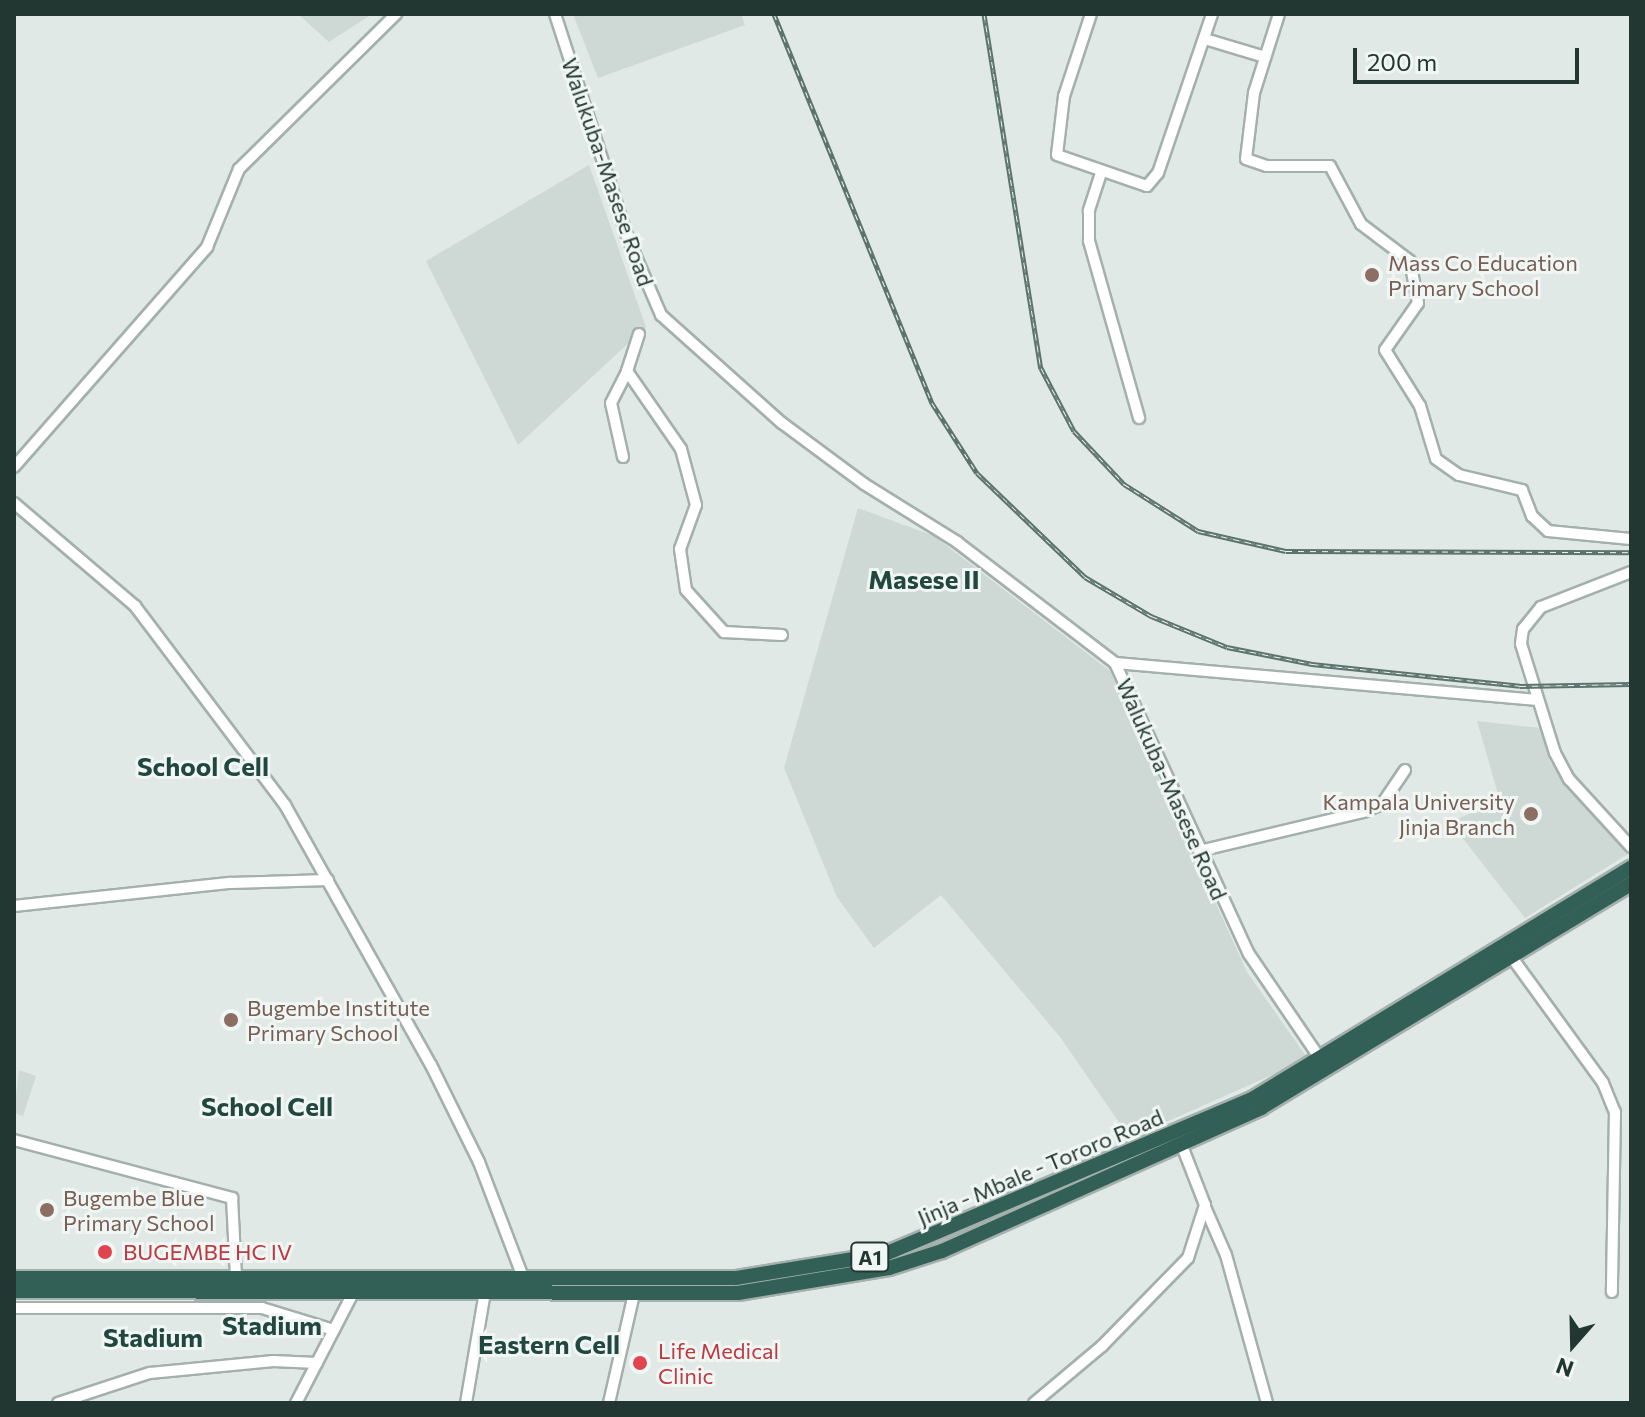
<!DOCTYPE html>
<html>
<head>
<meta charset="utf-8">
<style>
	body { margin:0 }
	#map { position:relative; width:1645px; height:1417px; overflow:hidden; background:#e0e9e5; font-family:Commissioner,sans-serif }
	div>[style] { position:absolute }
	.built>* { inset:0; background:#ced8d4 }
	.roads { filter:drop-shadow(2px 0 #a4b0ac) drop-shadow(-2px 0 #a4b0ac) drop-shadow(0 2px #a4b0ac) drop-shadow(0 -2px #a4b0ac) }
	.minor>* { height:10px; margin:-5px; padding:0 5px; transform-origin:5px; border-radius:5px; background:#fff }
	.highway>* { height:14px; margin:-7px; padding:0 7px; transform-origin:7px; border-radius:7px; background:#326057 }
	.rail>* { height:5px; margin-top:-2.5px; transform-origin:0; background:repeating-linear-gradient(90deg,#f0f6f3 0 6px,#5d736d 0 12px); box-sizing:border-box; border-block:2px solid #5d736d }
	.dots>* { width:22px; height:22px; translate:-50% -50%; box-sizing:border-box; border:4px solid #f0f6f3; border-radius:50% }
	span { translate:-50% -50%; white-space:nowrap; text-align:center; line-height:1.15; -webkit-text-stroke:6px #f0f6f3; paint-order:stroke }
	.shield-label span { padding:2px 6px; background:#f0f6f3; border:2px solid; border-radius:6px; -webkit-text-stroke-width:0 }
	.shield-label { font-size:20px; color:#233732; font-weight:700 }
	.street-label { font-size:22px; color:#233732 }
	.education-label { font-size:22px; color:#785e54 }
	.left { translate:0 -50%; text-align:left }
	.right { translate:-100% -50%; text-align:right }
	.health-label { font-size:22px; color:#be3a42 }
	.quarter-label { font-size:26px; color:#21473e; font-weight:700 }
	.frame { position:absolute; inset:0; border:16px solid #233732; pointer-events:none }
	.north { position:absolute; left:1533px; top:1305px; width:80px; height:80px; -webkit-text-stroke:6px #f0f6f3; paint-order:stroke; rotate:200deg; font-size:22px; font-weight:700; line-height:32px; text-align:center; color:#233732 }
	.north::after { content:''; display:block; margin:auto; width:28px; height:36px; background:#233732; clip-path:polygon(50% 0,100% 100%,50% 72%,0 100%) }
	.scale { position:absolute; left:1353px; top:48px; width:226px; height:36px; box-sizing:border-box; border:4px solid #233732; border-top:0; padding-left:10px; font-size:24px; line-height:28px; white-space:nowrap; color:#233732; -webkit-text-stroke:6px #f0f6f3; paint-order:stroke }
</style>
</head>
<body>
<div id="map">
	<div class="built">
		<i style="clip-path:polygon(298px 14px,372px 14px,329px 42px)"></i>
		<i style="clip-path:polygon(573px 14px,741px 14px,745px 25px,598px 78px)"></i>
		<i style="clip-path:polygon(589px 165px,646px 327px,518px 445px,426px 261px)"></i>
		<i style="clip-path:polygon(858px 508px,934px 536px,1110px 671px,1247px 972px,1308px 1059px,1130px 1138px,1060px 1037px,941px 895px,874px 948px,837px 897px,784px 768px)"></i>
		<i style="clip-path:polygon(1477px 721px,1540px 728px,1550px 762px,1628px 854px,1525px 918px,1450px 822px,1500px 801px)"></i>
		<i style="clip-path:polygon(19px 1070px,36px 1076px,23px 1116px,14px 1113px)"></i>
	</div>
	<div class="roads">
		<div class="minor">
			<i style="left:555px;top:14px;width:233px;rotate:72deg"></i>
			<i style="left:627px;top:236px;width:86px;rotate:66.7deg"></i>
			<i style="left:661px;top:315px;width:162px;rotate:41.8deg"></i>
			<i style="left:782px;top:423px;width:102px;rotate:36.6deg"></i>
			<i style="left:864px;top:484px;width:110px;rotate:31.9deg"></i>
			<i style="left:957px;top:542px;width:199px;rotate:37.4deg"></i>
			<i style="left:1115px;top:663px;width:320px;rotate:65.3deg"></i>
			<i style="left:1249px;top:954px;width:128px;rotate:55.8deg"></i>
			<i style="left:1091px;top:14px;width:86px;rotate:108.2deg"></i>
			<i style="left:1064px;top:96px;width:59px;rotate:96.8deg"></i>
			<i style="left:1057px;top:155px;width:95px;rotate:19deg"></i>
			<i style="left:1147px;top:186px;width:17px;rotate:-50deg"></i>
			<i style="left:1158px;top:173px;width:168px;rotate:-71.2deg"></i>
			<i style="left:1279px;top:14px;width:83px;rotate:107.6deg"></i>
			<i style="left:1254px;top:93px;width:66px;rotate:96.9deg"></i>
			<i style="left:1246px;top:159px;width:21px;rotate:19deg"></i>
			<i style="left:1266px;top:166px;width:64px"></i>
			<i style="left:1330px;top:166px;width:66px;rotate:61.9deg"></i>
			<i style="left:1361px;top:224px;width:61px;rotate:37.1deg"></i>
			<i style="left:1410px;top:261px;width:43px;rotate:79.2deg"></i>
			<i style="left:1418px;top:303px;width:57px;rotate:125.1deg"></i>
			<i style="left:1385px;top:350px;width:66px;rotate:58deg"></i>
			<i style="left:1420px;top:406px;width:55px;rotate:73.2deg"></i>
			<i style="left:1436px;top:459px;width:28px;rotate:35deg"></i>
			<i style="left:1459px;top:475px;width:65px;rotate:13.4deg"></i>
			<i style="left:1522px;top:490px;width:28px;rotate:69deg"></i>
			<i style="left:1532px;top:516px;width:22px;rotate:43deg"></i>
			<i style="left:1548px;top:531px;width:83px;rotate:5.5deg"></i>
			<i style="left:1205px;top:39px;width:63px;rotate:16.7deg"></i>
			<i style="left:1101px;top:173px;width:40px;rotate:108deg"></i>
			<i style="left:1089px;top:211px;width:30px;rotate:90deg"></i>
			<i style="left:1089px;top:241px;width:184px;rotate:74.2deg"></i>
			<i style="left:639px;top:334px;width:39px;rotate:108deg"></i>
			<i style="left:627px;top:371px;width:95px;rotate:55.3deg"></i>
			<i style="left:681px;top:449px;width:58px;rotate:75deg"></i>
			<i style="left:696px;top:505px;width:47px;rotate:110deg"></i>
			<i style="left:680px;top:549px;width:41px;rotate:81.7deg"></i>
			<i style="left:686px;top:590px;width:57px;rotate:47.9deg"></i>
			<i style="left:724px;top:632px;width:58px;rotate:3deg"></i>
			<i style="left:623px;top:457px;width:55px;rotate:-102.5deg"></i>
			<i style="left:611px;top:403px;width:36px;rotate:-63deg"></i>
			<i style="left:14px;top:467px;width:293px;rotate:-48.7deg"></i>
			<i style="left:207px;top:247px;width:84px;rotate:-67.7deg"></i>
			<i style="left:239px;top:169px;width:221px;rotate:-44.6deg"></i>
			<i style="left:14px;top:503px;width:159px;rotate:40.4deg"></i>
			<i style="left:135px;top:606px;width:249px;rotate:53deg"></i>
			<i style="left:285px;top:805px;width:298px;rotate:60.7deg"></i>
			<i style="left:431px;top:1065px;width:108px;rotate:63.7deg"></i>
			<i style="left:479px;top:1162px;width:126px;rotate:69.1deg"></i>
			<i style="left:1631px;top:572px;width:97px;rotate:158.7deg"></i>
			<i style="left:1541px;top:607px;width:28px;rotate:129deg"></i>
			<i style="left:1523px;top:629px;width:15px;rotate:98deg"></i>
			<i style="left:1521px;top:644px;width:114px;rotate:72.7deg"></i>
			<i style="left:1555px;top:753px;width:30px;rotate:62deg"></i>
			<i style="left:1569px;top:779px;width:92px;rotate:47.6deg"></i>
			<i style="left:1115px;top:663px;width:422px;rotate:5deg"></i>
			<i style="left:1199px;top:851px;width:169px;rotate:-13.4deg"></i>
			<i style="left:1363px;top:812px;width:21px;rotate:-23deg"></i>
			<i style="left:1382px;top:804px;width:41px;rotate:-55.9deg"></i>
			<i style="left:14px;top:906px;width:218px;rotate:-6.1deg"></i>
			<i style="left:231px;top:883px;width:97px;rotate:-1.8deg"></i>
			<i style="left:1513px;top:959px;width:153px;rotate:54deg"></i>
			<i style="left:1603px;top:1083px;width:31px;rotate:68deg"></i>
			<i style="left:1615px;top:1112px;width:180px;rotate:91deg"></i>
			<i style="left:14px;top:1140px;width:226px;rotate:14.9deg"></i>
			<i style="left:232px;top:1198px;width:78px;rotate:87.1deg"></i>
			<i style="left:1205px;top:1207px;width:52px;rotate:66.4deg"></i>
			<i style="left:1226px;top:1255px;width:154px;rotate:74.5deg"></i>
			<i style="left:14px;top:1308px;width:248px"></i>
			<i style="left:262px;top:1308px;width:75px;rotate:17deg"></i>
			<i style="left:58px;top:1403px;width:97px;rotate:-18.1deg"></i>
			<i style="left:150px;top:1373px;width:124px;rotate:-5.6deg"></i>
			<i style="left:273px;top:1361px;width:44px;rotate:2.6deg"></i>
			<i style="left:296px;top:1403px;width:126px;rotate:-62.6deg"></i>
			<i style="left:466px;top:1403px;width:113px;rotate:-80.3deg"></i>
			<i style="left:609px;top:1403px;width:112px;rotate:-77.1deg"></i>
			<i style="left:1034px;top:1403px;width:89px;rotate:-40deg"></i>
			<i style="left:1102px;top:1346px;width:123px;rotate:-45.7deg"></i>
			<i style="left:1188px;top:1258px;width:56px;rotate:-72.2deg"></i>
			<i style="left:1205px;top:1205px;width:63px;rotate:-111.3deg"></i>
		</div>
		<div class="highway">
			<i style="left:14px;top:1278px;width:722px"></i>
			<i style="left:736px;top:1278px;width:151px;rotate:-9.2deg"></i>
			<i style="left:885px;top:1254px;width:398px;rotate:-22.9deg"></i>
			<i style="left:1252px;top:1099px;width:444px;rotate:-31.4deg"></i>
			<i style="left:14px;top:1291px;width:724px;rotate:0.16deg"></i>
			<i style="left:738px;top:1293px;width:153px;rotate:-9.4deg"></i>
			<i style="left:889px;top:1268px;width:56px;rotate:-17.8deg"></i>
			<i style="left:942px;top:1251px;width:350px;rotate:-24.1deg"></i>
			<i style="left:1261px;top:1108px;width:433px;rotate:-31.2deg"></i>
		</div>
	</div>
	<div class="rail">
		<i style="left:774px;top:14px;width:420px;rotate:67.9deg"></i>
		<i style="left:932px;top:403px;width:83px;rotate:57.3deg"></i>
		<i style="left:977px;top:473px;width:150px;rotate:43.9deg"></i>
		<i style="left:1085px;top:577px;width:77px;rotate:30.6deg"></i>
		<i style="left:1151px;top:616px;width:82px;rotate:22.2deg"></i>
		<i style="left:1227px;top:647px;width:87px;rotate:11.3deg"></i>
		<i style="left:1312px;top:664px;width:209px;rotate:6deg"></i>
		<i style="left:1520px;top:686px;width:111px;rotate:-1deg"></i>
		<i style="left:984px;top:14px;width:359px;rotate:80.9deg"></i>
		<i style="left:1041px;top:368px;width:71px;rotate:62.4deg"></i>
		<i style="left:1074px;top:431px;width:73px;rotate:46.7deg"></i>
		<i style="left:1124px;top:484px;width:88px;rotate:32.4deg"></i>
		<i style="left:1198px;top:531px;width:90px;rotate:12.8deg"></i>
		<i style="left:1286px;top:551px;width:345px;rotate:0.2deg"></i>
	</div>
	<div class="dots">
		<i style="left:1372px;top:275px;background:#8d6e63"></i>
		<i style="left:1531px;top:814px;background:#8d6e63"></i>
		<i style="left:231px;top:1020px;background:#8d6e63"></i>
		<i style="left:47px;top:1210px;background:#8d6e63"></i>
		<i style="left:105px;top:1252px;background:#e0444e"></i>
		<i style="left:640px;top:1363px;background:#e0444e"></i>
	</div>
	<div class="shield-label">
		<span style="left:870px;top:1257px">A1</span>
	</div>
	<div class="street-label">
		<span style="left:608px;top:172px;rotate:71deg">Walukuba-Masese Road</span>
		<span style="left:1172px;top:789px;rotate:66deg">Walukuba-Masese Road</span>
		<span style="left:1040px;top:1167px;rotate:-23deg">Jinja - Mbale - Tororo Road</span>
	</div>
	<div class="education-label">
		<span class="left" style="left:1388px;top:275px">Mass Co Education<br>Primary School</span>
		<span class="right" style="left:1515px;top:814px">Kampala University<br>Jinja Branch</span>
		<span class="left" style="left:247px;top:1020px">Bugembe Institute<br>Primary School</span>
		<span class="left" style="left:63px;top:1210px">Bugembe Blue<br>Primary School</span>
	</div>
	<div class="health-label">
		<span class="left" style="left:123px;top:1252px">BUGEMBE HC IV</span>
		<span class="left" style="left:658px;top:1363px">Life Medical<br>Clinic</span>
	</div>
	<div class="quarter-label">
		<span style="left:924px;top:579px">Masese II</span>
		<span style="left:203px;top:766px">School Cell</span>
		<span style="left:267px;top:1106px">School Cell</span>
		<span style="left:272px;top:1325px">Stadium</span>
		<span style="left:153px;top:1337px">Stadium</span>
		<span style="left:549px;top:1344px">Eastern Cell</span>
	</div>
	<div class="frame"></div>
	<div class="north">N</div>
	<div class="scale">200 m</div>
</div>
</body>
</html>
